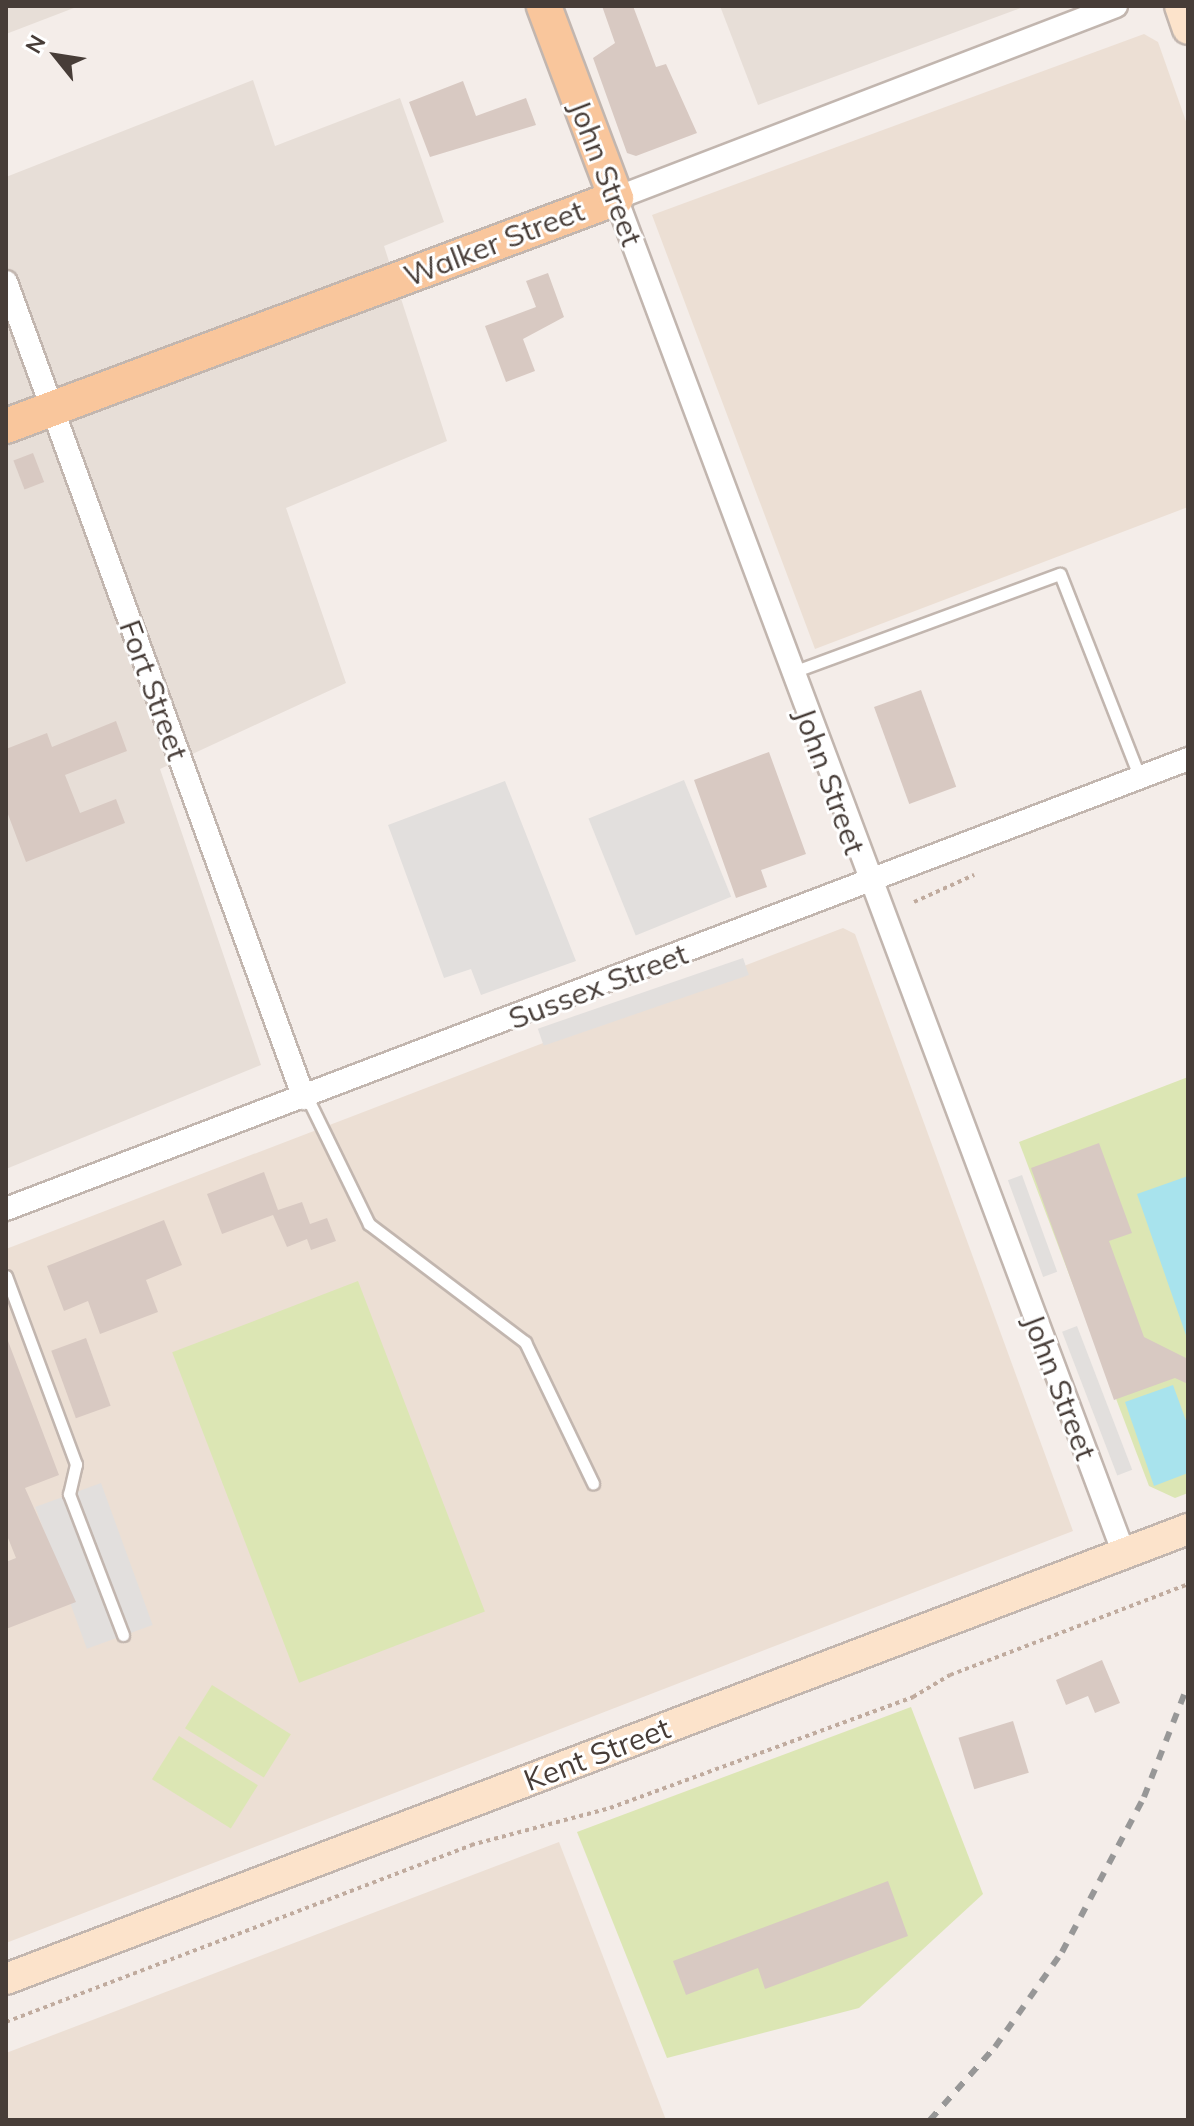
<!DOCTYPE html>
<html>
<head>
<meta charset="utf-8">
<style>
	body { margin:0 }
	#map { position:relative; width:1194px; height:2126px; overflow:hidden; background:#f4ede9; font-family:Mulish,sans-serif }
	div>[style] { position:absolute }
	.residential>* { inset:0; background:#e7ded7 }
	.education>* { inset:0; background:#ecdfd4 }
	.green>* { inset:0; background:#dce6b4; transform-origin:0 0 }
	.parking>* { inset:0; background:#e2dfdd; transform-origin:0 0 }
	.water>* { inset:0; background:#a8e3ed }
	.building>* { inset:0; background:#d8c9c2; transform-origin:0 0 }
	.path>* { height:4px; margin-top:-2px; transform-origin:0; background:repeating-linear-gradient(90deg,#c0ab9e 0 4px,transparent 0 8px) }
	.roads { filter:drop-shadow(2px 0 #c2b6af) drop-shadow(-2px 0 #c2b6af) drop-shadow(0 2px #c2b6af) drop-shadow(0 -2px #c2b6af) }
	.lane>* { height:11px; margin:-5.5px; padding:0 5.5px; transform-origin:5.5px; border-radius:5.5px; background:#fff }
	.street>* { height:22px; margin:-11px; padding:0 11px; transform-origin:11px; border-radius:11px; background:#fff }
	.secondary>* { height:30px; margin:-15px; padding:0 15px; transform-origin:15px; border-radius:15px; background:#fce3cb }
	.primary>* { height:34px; margin:-17px; padding:0 17px; transform-origin:17px; border-radius:17px; background:#f9c69c }
	.rail>* { height:6px; margin-top:-3px; transform-origin:0; background:repeating-linear-gradient(90deg,#979797 0 10px,transparent 0 20px) }
	span { translate:-50% -50%; white-space:nowrap; text-align:center; line-height:1.15; -webkit-text-stroke:6px #fff; paint-order:stroke }
	.street-label { font-size:30px; color:#473d38 }
	.frame { position:absolute; inset:0; border:8px solid #473d38; pointer-events:none }
	.north { position:absolute; left:16px; top:16px; width:80px; height:80px; -webkit-text-stroke:6px #fff; paint-order:stroke; rotate:300deg; font-size:22px; font-weight:700; line-height:32px; text-align:center; color:#473d38 }
	.north::after { content:''; display:block; margin:auto; width:28px; height:36px; background:#473d38; clip-path:polygon(50% 0,100% 100%,50% 72%,0 100%) }
</style>
</head>
<body>
<div id="map">
	<div class="residential">
		<i style="clip-path:polygon(6px 6px,79px 6px,6px 34px)"></i>
		<i style="clip-path:polygon(720px 6px,1026px 6px,758px 105px)"></i>
		<i style="clip-path:polygon(253px 80px,275px 146px,400px 98px,444px 222px,384px 246px,447px 441px,286px 508px,346px 683px,160px 769px,261px 1065px,6px 1169px,6px 177px)"></i>
	</div>
	<div class="education">
		<i style="clip-path:polygon(1144px 34px,1158px 42px,1188px 127px,1188px 507px,815px 649px,652px 215px)"></i>
		<i style="clip-path:polygon(843px 928px,855px 934px,1073px 1531px,6px 1943px,6px 1249px)"></i>
		<i style="clip-path:polygon(559px 1842px,666px 2120px,6px 2120px,6px 2053px)"></i>
	</div>
	<div class="green">
		<i style="clip-path:polygon(1188px 1077px,1188px 1493px,1175px 1498px,1149px 1486px,1019px 1142px)"></i>
		<i style="left:358px;top:1281px;width:354px;height:199px;rotate:69deg"></i>
		<i style="left:212px;top:1685px;width:93px;height:51px;rotate:32deg"></i>
		<i style="clip-path:polygon(911px 1707px,983px 1894px,859px 2008px,667px 2058px,577px 1832px)"></i>
		<i style="left:179px;top:1736px;width:93px;height:51px;rotate:32deg"></i>
	</div>
	<div class="parking">
		<i style="left:684px;top:780px;width:126px;height:103px;rotate:68deg"></i>
		<i style="clip-path:polygon(505px 781px,576px 961px,481px 995px,471px 969px,444px 978px,388px 825px)"></i>
		<i style="left:743px;top:958px;width:18px;height:217px;rotate:71deg"></i>
		<i style="left:1022px;top:1175px;width:103px;height:15px;rotate:70deg"></i>
		<i style="left:1077px;top:1326px;width:154px;height:16px;rotate:69deg"></i>
		<i style="left:101px;top:1483px;width:151px;height:70px;rotate:70deg"></i>
	</div>
	<div class="water">
		<i style="clip-path:polygon(1188px 1176px,1188px 1341px,1137px 1194px)"></i>
		<i style="clip-path:polygon(1173px 1385px,1188px 1426px,1188px 1473px,1154px 1486px,1125px 1402px)"></i>
	</div>
	<div class="building">
		<i style="clip-path:polygon(602px 6px,633px 6px,656px 67px,666px 64px,697px 133px,636px 156px,627px 153px,593px 58px,615px 43px)"></i>
		<i style="clip-path:polygon(463px 81px,476px 116px,526px 98px,536px 125px,430px 157px,409px 102px)"></i>
		<i style="clip-path:polygon(548px 273px,564px 317px,523px 339px,535px 371px,506px 382px,485px 326px,536px 307px,526px 281px)"></i>
		<i style="left:33px;top:453px;width:31px;height:21px;rotate:69deg"></i>
		<i style="left:921px;top:690px;width:103px;height:50px;rotate:70deg"></i>
		<i style="clip-path:polygon(116px 721px,127px 751px,65px 775px,80px 813px,116px 799px,125px 823px,26px 862px,6px 809px,6px 749px,47px 733px,52px 747px)"></i>
		<i style="clip-path:polygon(769px 752px,806px 854px,761px 870px,767px 887px,736px 898px,694px 780px)"></i>
		<i style="clip-path:polygon(1099px 1143px,1132px 1233px,1109px 1241px,1144px 1337px,1188px 1359px,1188px 1384px,1175px 1378px,1114px 1400px,1031px 1168px)"></i>
		<i style="clip-path:polygon(264px 1172px,278px 1210px,302px 1202px,310px 1224px,327px 1218px,336px 1241px,311px 1250px,307px 1239px,287px 1247px,273px 1215px,222px 1234px,207px 1194px)"></i>
		<i style="clip-path:polygon(164px 1220px,182px 1265px,146px 1280px,158px 1312px,100px 1334px,88px 1301px,64px 1311px,47px 1266px)"></i>
		<i style="left:86px;top:1338px;width:72px;height:37px;rotate:70deg"></i>
		<i style="clip-path:polygon(8px 1341px,59px 1475px,25px 1488px,76px 1602px,6px 1629px,6px 1562px,16px 1558px,6px 1533px)"></i>
		<i style="clip-path:polygon(1102px 1660px,1120px 1703px,1095px 1713px,1088px 1696px,1066px 1705px,1056px 1680px)"></i>
		<i style="left:1013px;top:1721px;width:54px;height:57px;rotate:73deg"></i>
		<i style="clip-path:polygon(888px 1881px,908px 1936px,765px 1989px,758px 1968px,686px 1995px,673px 1961px)"></i>
	</div>
	<div class="path">
		<i style="left:914px;top:902px;width:66px;rotate:-24.2deg"></i>
		<i style="left:6px;top:2022px;width:498px;rotate:-20.8deg"></i>
		<i style="left:471px;top:1845px;width:144px;rotate:-14.9deg"></i>
		<i style="left:610px;top:1808px;width:323px;rotate:-20.1deg"></i>
		<i style="left:913px;top:1697px;width:43px;rotate:-30.7deg"></i>
		<i style="left:950px;top:1675px;width:255px;rotate:-20.9deg"></i>
	</div>
	<div class="roads">
		<div class="lane">
			<i style="left:793px;top:672px;width:284px;rotate:-20.2deg"></i>
			<i style="left:1060px;top:574px;width:219px;rotate:68.6deg"></i>
			<i style="left:307px;top:1097px;width:141px;rotate:64deg"></i>
			<i style="left:369px;top:1224px;width:196px;rotate:37.1deg"></i>
			<i style="left:525px;top:1342px;width:157px;rotate:64.3deg"></i>
			<i style="left:6px;top:1276px;width:201px;rotate:69.6deg"></i>
			<i style="left:76px;top:1464px;width:31px;rotate:103deg"></i>
			<i style="left:69px;top:1494px;width:151px;rotate:69deg"></i>
		</div>
		<div class="street">
			<i style="left:1116px;top:6px;width:536px;rotate:158.99deg"></i>
			<i style="left:616px;top:198px;width:1448px;rotate:69.46deg"></i>
			<i style="left:6px;top:282px;width:869px;rotate:69.94deg"></i>
			<i style="left:6px;top:1209px;width:1265px;rotate:-20.84deg"></i>
		</div>
		<div class="secondary">
			<i style="left:1180px;top:6px;width:24px;rotate:71deg"></i>
			<i style="left:6px;top:1979px;width:1265px;rotate:-20.84deg"></i>
		</div>
		<div class="primary">
			<i style="left:6px;top:426px;width:651px;rotate:-20.49deg"></i>
			<i style="left:616px;top:198px;width:205px;rotate:-110.6deg"></i>
		</div>
	</div>
	<div class="rail">
		<i style="left:930px;top:2120px;width:98px;rotate:-48.3deg"></i>
		<i style="left:995px;top:2047px;width:116px;rotate:-54.8deg"></i>
		<i style="left:1062px;top:1952px;width:175px;rotate:-62.1deg"></i>
		<i style="left:1144px;top:1797px;width:120px;rotate:-68.6deg"></i>
	</div>
	<div class="street-label">
		<span style="left:606px;top:173px;rotate:69deg">John Street</span>
		<span style="left:494px;top:243px;rotate:-21deg">Walker Street</span>
		<span style="left:154px;top:690px;rotate:70deg">Fort Street</span>
		<span style="left:830px;top:781px;rotate:70deg">John Street</span>
		<span style="left:598px;top:986px;rotate:-21deg">Sussex Street</span>
		<span style="left:1060px;top:1387px;rotate:69deg">John Street</span>
		<span style="left:597px;top:1754px;rotate:-21deg">Kent Street</span>
	</div>
	<div class="frame"></div>
	<div class="north">N</div>
</div>
</body>
</html>
